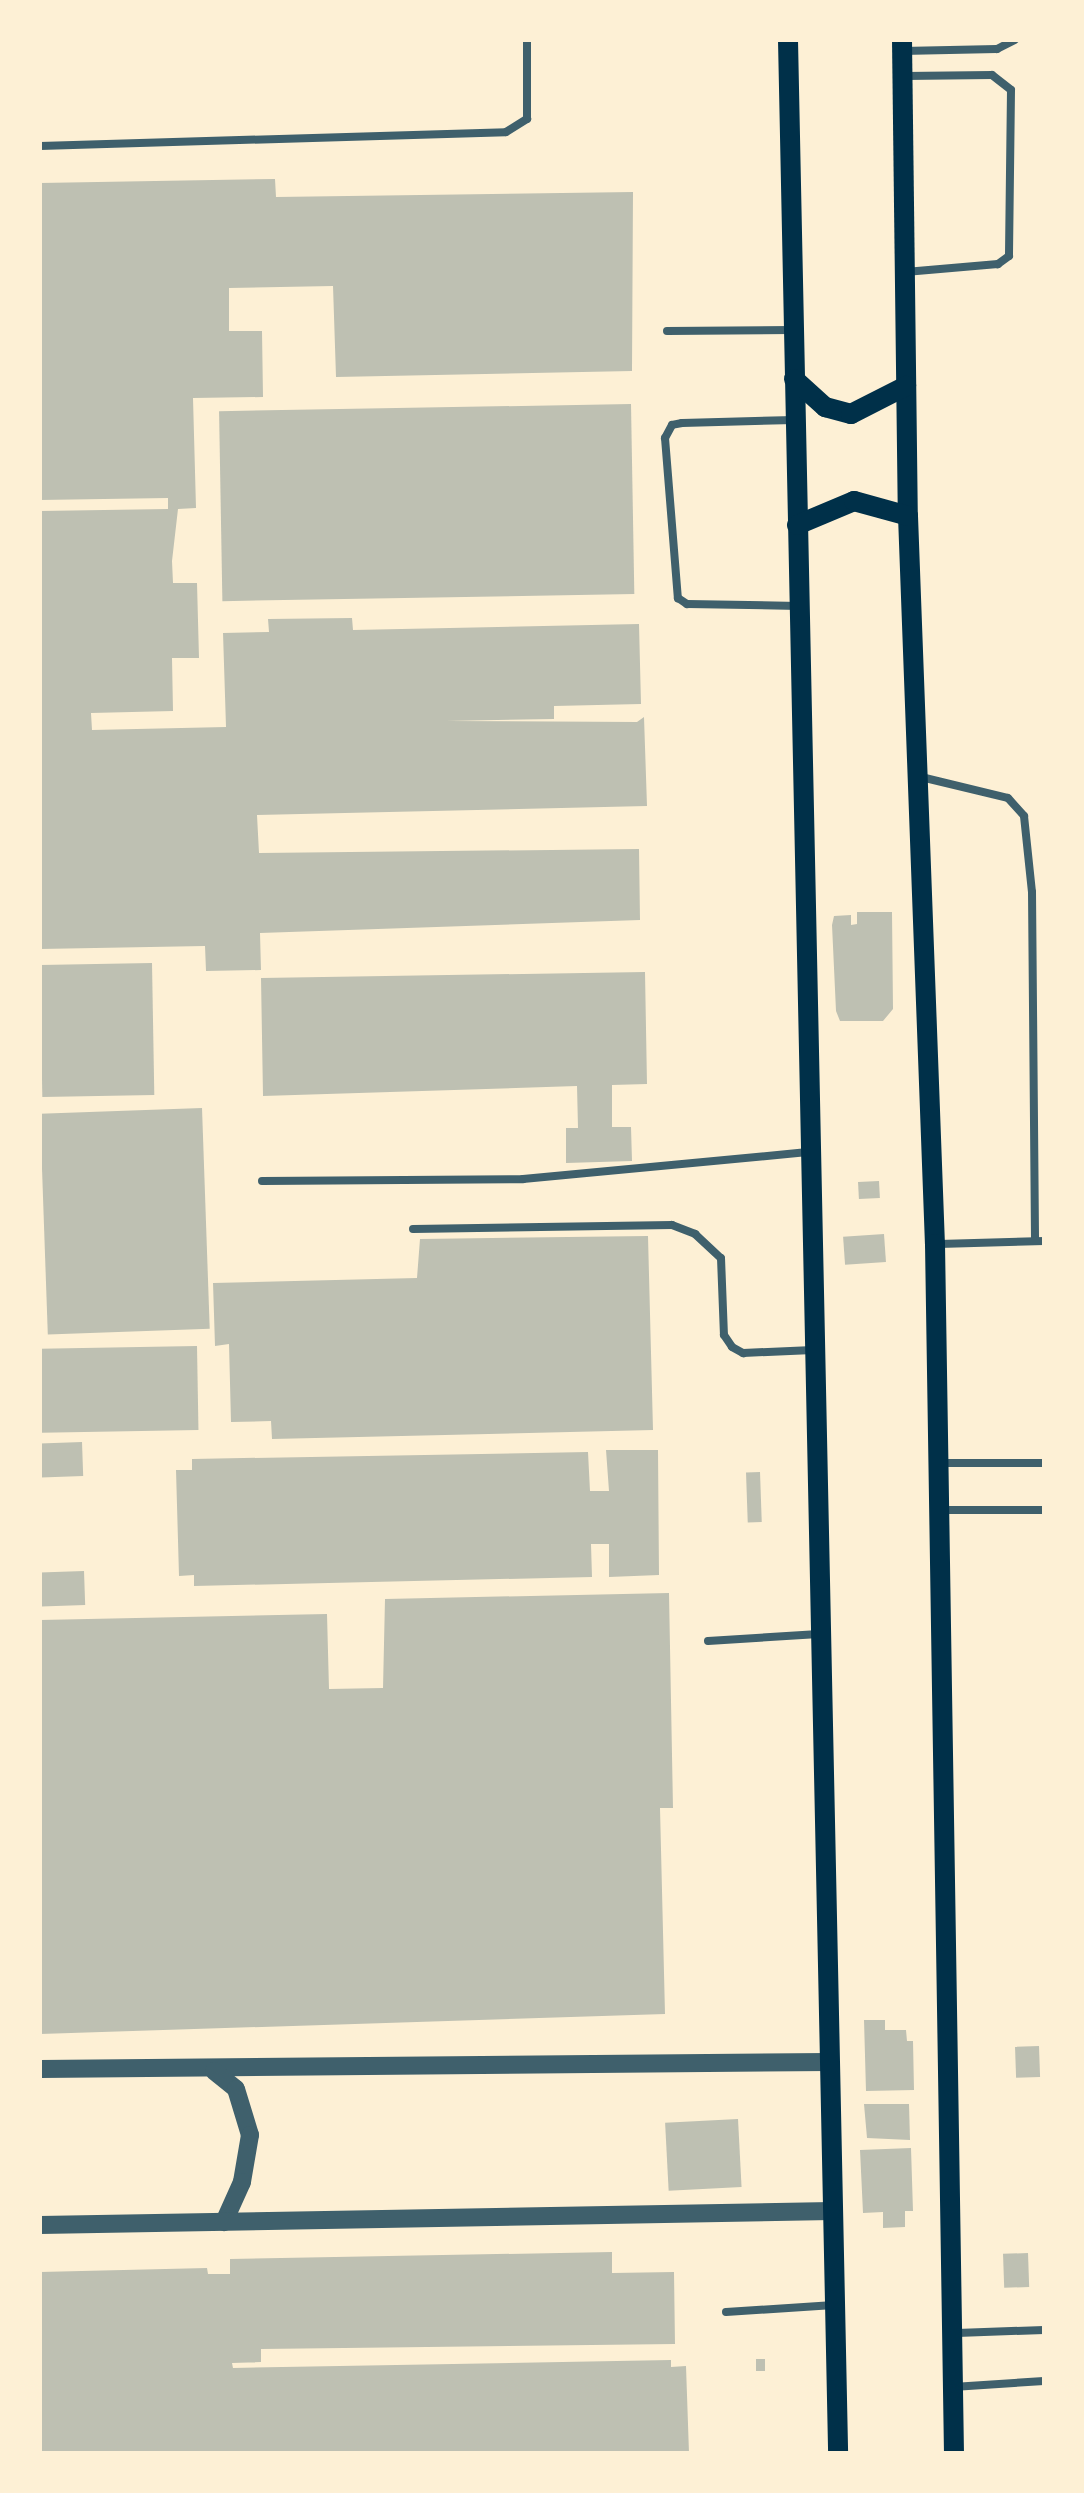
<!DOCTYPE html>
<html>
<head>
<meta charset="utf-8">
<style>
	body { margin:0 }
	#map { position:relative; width:1084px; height:2493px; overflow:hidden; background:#fdf0d5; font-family:"Asap Condensed",sans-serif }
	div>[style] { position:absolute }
	.building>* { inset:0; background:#bec0b2; transform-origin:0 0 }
	.service>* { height:8px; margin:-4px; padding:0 4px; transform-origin:4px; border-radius:4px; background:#3f606c }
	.tertiary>* { height:18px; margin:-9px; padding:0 9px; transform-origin:9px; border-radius:9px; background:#3f606c }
	.secondary>* { height:20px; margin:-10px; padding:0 10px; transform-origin:10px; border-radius:10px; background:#003049 }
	span { translate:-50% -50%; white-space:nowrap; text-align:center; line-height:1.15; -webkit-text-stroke:8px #fdf0d5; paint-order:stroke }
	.frame { position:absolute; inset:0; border:42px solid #fdf0d5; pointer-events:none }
</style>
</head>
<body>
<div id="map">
	<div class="building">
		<i style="clip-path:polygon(275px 179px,276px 197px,633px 192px,632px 371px,336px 377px,333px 286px,229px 288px,229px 331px,262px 331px,263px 397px,193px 398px,196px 508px,178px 509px,172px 561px,173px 583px,197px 583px,199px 658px,172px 658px,173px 711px,91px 713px,92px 730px,226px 727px,223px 633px,269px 632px,268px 619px,352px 618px,353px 630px,639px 624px,641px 704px,554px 706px,554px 719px,446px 721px,637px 722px,644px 717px,647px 806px,257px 815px,259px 853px,639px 849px,640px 920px,260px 933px,261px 970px,206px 971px,205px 946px,40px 949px,40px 511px,168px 509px,168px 498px,40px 500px,40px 183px)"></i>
		<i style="left:631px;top:404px;width:190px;height:412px;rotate:89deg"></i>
		<i style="clip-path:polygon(857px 912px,892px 912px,893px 1009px,883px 1021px,840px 1021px,836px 1011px,832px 925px,834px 916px,851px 915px,851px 925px,857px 924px)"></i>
		<i style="left:152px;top:963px;width:132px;height:112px;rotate:89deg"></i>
		<i style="clip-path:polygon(645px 972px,647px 1084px,612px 1085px,612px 1127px,631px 1127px,632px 1161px,566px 1163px,566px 1128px,578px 1128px,577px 1086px,263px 1096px,261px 978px)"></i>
		<i style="left:202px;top:1108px;width:221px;height:162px;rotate:88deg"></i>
		<i style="left:879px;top:1181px;width:17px;height:21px;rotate:87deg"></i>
		<i style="left:884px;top:1234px;width:28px;height:41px;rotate:86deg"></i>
		<i style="clip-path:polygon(648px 1236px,653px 1430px,272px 1439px,271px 1421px,231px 1422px,229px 1344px,215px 1346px,213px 1283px,417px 1278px,420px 1239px)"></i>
		<i style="left:197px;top:1346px;width:84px;height:157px;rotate:89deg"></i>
		<i style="left:82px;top:1442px;width:34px;height:42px;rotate:88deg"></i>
		<i style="clip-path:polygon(606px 1450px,658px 1450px,659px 1575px,609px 1577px,609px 1544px,591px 1544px,592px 1577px,194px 1586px,194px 1575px,179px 1576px,176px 1470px,192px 1470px,192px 1459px,588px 1452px,590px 1491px,609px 1491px)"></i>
		<i style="left:760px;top:1472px;width:50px;height:14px;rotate:88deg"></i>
		<i style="left:84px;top:1571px;width:34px;height:44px;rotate:88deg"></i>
		<i style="clip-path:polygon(669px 1593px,673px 1808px,660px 1808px,665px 2014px,40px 2034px,40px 1620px,327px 1614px,329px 1689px,383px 1688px,385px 1599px)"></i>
		<i style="clip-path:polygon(864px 2020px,885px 2020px,885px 2030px,906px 2030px,907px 2041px,913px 2041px,914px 2090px,866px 2091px)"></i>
		<i style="left:1039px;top:2046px;width:31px;height:24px;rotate:88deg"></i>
		<i style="clip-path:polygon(864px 2104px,909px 2104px,910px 2140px,867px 2138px)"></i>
		<i style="left:738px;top:2119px;width:68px;height:73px;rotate:87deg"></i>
		<i style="clip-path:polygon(911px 2148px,913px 2211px,905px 2211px,905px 2227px,883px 2228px,883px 2212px,863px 2213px,860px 2150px)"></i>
		<i style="clip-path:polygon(612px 2252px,612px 2273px,674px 2272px,675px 2344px,261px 2349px,261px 2362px,232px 2363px,233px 2368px,671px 2360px,671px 2367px,686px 2366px,689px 2453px,40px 2453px,40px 2272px,207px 2268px,208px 2274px,230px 2274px,230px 2259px)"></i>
		<i style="left:1028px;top:2253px;width:34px;height:25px;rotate:88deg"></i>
		<i style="left:756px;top:2359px;width:9px;height:12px"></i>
	</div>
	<div class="service">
		<i style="left:902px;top:51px;width:95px;rotate:-1.2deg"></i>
		<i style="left:997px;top:49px;width:20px;rotate:-27deg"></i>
		<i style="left:905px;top:76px;width:87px;rotate:-0.7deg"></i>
		<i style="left:992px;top:75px;width:24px;rotate:38deg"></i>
		<i style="left:1011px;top:90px;width:166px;rotate:90.7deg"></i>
		<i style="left:1009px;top:256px;width:14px;rotate:144deg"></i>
		<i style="left:998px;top:264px;width:93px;rotate:175.1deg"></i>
		<i style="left:40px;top:146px;width:466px;rotate:-1.7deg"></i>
		<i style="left:506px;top:132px;width:25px;rotate:-32deg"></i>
		<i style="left:527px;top:119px;width:79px;rotate:-90deg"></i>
		<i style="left:667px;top:331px;width:125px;rotate:-0.5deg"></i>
		<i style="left:794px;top:420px;width:112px;rotate:178.5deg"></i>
		<i style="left:682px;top:423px;width:10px;rotate:169deg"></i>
		<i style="left:672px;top:425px;width:15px;rotate:118deg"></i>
		<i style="left:665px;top:438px;width:161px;rotate:85.4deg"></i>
		<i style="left:678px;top:598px;width:11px;rotate:34deg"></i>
		<i style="left:687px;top:604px;width:112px;rotate:1deg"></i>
		<i style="left:921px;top:777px;width:89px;rotate:13.6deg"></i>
		<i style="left:1008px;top:798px;width:24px;rotate:48deg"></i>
		<i style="left:1024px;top:816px;width:76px;rotate:84deg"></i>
		<i style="left:1032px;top:892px;width:349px;rotate:89.5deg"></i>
		<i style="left:262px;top:1181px;width:261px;rotate:-0.4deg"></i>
		<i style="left:523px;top:1179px;width:286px;rotate:-5.4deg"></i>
		<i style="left:413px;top:1229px;width:259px;rotate:-0.9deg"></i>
		<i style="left:672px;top:1225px;width:25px;rotate:21deg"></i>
		<i style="left:695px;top:1234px;width:35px;rotate:43deg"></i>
		<i style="left:721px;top:1258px;width:77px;rotate:87.8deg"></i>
		<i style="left:724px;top:1335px;width:14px;rotate:56deg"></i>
		<i style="left:732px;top:1347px;width:13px;rotate:29deg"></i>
		<i style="left:743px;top:1353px;width:70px;rotate:-2.5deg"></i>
		<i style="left:939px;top:1244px;width:105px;rotate:-1.6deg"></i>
		<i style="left:939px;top:1463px;width:105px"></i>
		<i style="left:944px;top:1510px;width:100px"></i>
		<i style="left:708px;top:1641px;width:111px;rotate:-3.6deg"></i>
		<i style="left:726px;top:2312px;width:108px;rotate:-3.7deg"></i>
		<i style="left:957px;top:2333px;width:87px;rotate:-2deg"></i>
		<i style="left:953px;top:2387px;width:91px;rotate:-3.8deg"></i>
	</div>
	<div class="tertiary">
		<i style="left:40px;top:2069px;width:789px;rotate:-0.51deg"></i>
		<i style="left:214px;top:2071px;width:28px;rotate:39deg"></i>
		<i style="left:236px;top:2089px;width:48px;rotate:73.1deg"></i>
		<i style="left:250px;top:2135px;width:48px;rotate:99.7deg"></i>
		<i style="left:242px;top:2182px;width:44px;rotate:114.2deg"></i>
		<i style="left:40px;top:2225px;width:792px;rotate:-1.01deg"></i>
	</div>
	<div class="secondary">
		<i style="left:788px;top:40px;width:2414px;rotate:88.81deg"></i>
		<i style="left:902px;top:40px;width:476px;rotate:89.3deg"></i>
		<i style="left:908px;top:516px;width:729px;rotate:87.88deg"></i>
		<i style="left:935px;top:1244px;width:1209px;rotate:89.1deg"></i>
		<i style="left:794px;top:379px;width:42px;rotate:42.1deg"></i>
		<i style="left:825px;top:407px;width:27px;rotate:15deg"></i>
		<i style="left:851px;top:414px;width:62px;rotate:-27deg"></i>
		<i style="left:797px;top:525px;width:62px;rotate:-22.8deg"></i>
		<i style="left:854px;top:501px;width:56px;rotate:15.5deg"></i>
	</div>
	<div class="frame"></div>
</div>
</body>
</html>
